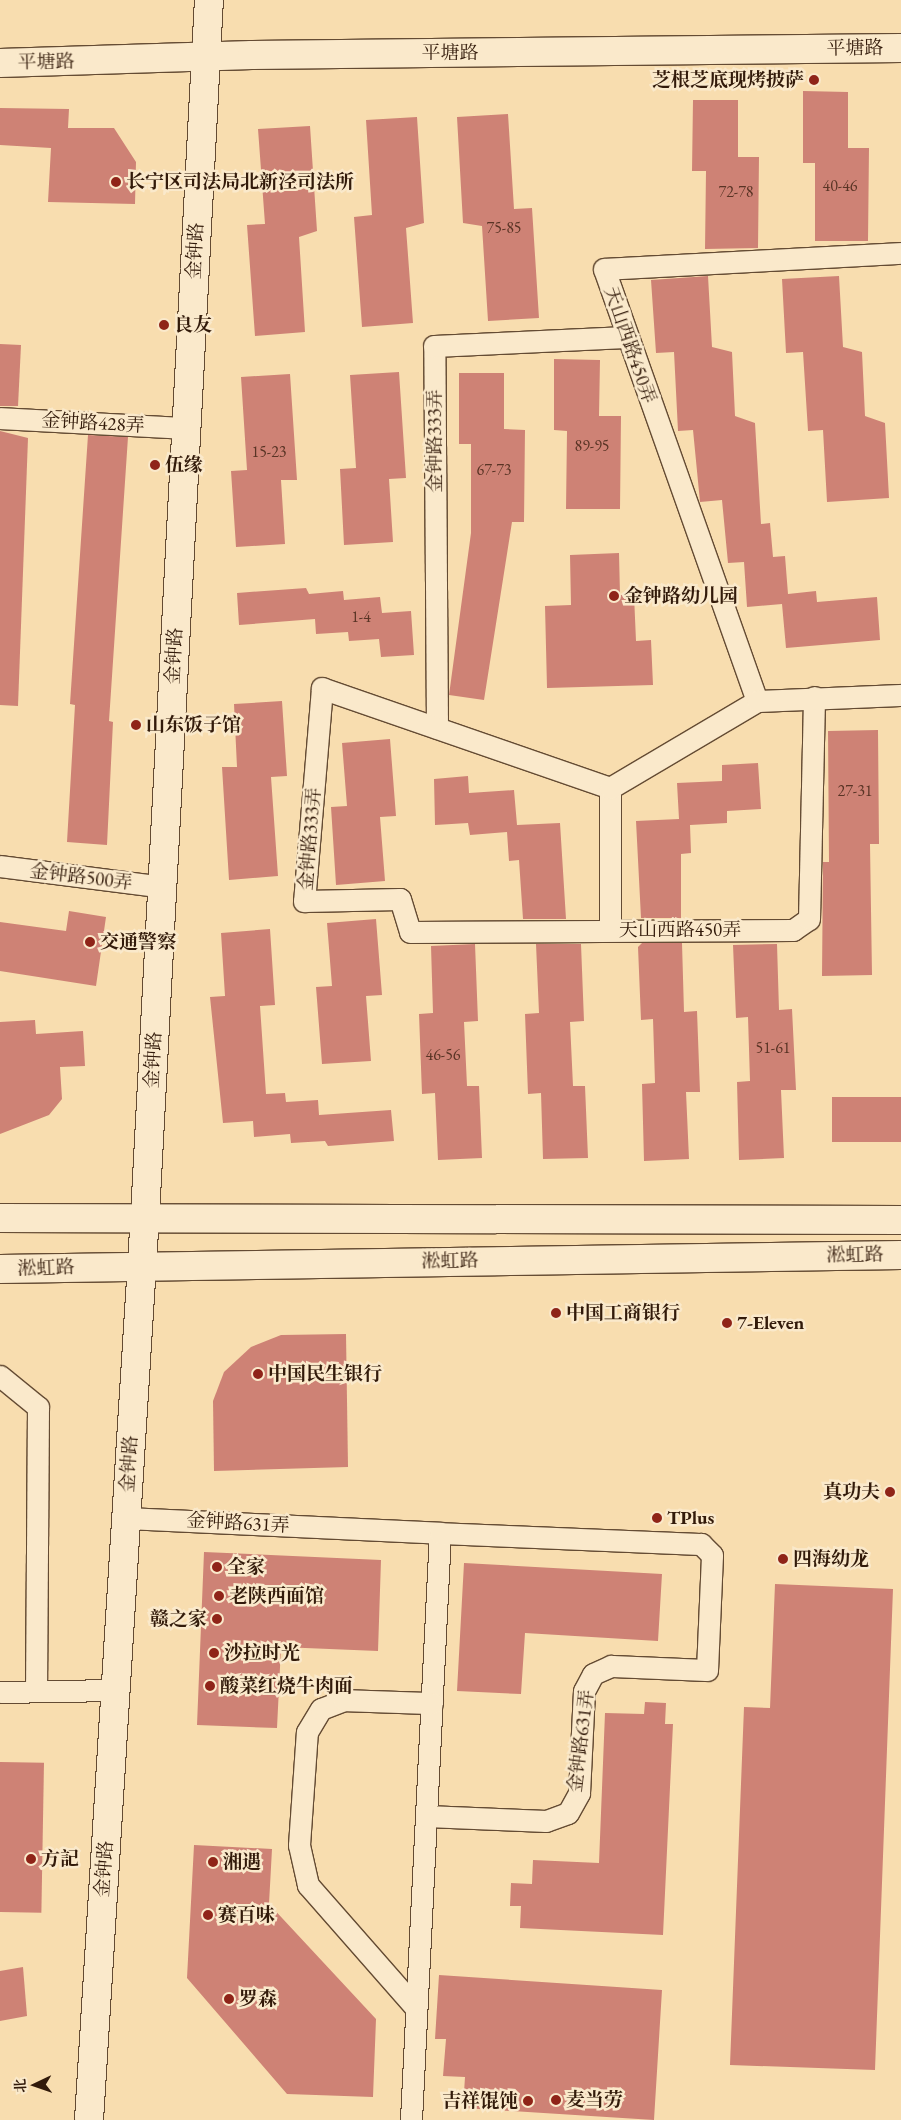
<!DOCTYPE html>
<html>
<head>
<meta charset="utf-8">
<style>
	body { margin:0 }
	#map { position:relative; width:901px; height:2120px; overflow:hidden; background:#f8ddaf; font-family:"EB Garamond","Noto Serif SC",serif }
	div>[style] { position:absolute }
	.building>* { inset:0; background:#ce8275; transform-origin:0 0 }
	.roads { filter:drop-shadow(1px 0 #644b33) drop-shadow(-1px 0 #644b33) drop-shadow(0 1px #644b33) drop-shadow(0 -1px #644b33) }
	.minor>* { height:21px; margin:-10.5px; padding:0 10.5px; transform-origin:10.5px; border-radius:10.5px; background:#fae9cb }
	.tertiary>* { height:28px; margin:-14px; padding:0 14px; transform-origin:14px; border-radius:14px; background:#fae9cb }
	.secondary>* { height:28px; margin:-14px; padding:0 14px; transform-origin:14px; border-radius:14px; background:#fae9cb }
	.dots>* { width:14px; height:14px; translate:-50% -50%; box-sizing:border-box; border:2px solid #fae9cb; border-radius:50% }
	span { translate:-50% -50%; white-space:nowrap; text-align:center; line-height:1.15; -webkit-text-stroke:5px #fae9cb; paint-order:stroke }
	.number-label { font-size:16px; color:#593425 }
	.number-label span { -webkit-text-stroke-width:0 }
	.street-label { font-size:19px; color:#321a0a }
	.poi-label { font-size:19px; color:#321a0a; font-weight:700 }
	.right { translate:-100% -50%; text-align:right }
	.left { translate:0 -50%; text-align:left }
	.north { position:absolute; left:10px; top:2060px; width:50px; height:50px; -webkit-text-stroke:4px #fae9cb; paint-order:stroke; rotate:267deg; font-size:14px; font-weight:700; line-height:20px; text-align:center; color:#321a0a }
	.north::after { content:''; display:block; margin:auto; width:18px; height:22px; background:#321a0a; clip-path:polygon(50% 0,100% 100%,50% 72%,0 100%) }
</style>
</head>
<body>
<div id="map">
	<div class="building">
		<i style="clip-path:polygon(803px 91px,848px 92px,848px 148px,869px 148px,868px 241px,815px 241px,815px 163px,803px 163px)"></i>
		<i style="clip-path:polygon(693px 100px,738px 100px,738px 157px,759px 157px,758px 248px,705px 249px,706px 171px,692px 171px)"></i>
		<i style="clip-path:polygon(0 108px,69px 109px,68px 128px,114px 128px,136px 162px,135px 204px,48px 202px,51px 148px,0 145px)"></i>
		<i style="clip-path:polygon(508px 114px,514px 209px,532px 208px,539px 318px,488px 321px,482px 226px,463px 223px,457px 117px)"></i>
		<i style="clip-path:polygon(417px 117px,424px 223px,406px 228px,413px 323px,362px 327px,354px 217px,372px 215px,366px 120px)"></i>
		<i style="clip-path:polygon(310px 126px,317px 231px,299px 237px,305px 332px,255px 336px,247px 225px,265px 224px,258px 129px)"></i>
		<i style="clip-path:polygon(708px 276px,712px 347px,732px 352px,735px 416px,755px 423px,761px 524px,770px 523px,773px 557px,785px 556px,788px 594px,816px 591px,817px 602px,877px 597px,880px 640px,786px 648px,782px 604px,747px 607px,744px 562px,728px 563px,722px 500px,700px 502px,693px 430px,678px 431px,674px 352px,656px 353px,651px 280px)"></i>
		<i style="clip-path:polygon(839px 276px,843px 347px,862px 352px,865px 416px,885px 423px,889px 498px,827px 502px,823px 430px,808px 431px,803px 352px,786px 353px,782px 279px)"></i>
		<i style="clip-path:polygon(0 344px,21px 345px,18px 406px,0 406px)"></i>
		<i style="clip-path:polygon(554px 359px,600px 360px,599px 416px,621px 416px,620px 509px,566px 509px,567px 431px,554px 430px)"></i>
		<i style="clip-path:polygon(399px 372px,406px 478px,389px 479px,393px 542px,344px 545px,340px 469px,356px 468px,350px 375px)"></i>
		<i style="clip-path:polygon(459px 373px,504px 373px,504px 429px,525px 430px,524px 522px,512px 522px,484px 700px,449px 695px,471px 533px,471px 444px,459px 444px)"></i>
		<i style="clip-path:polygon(290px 374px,297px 480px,281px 480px,285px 544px,236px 547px,231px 471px,247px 470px,241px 377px)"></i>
		<i style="clip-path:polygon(0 431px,28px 438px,18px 706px,0 705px)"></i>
		<i style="clip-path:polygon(88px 435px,128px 437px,109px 721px,113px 722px,107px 845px,67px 842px,75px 705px,70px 704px)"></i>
		<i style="clip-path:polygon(619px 553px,620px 595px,634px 595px,636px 641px,651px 640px,653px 685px,547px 688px,545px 606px,571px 605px,570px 555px)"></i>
		<i style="clip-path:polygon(306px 588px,309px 594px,343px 591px,344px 600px,380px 597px,382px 613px,411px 611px,414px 655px,381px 657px,379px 639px,349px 641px,348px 632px,316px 634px,315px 619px,239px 625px,237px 593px)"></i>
		<i style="clip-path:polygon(282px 701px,287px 776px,271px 777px,278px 876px,229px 880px,222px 767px,237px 767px,234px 704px)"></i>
		<i style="clip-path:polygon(878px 730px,879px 844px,870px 844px,872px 975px,822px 976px,823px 862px,829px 862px,828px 731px)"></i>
		<i style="clip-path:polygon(390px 739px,396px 816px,380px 817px,385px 881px,336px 885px,331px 807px,347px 806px,342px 743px)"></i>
		<i style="clip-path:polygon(758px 763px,761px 809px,727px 811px,727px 823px,690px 825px,691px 853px,681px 854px,681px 918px,641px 918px,636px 821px,679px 819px,677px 783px,722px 781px,722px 765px)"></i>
		<i style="clip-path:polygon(468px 776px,469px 793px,514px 790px,517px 825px,560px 823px,566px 919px,523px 919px,519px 860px,509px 861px,507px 832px,470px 835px,468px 823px,435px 825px,434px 779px)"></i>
		<i style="clip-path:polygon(69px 911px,106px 917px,96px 986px,0 971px,0 922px,66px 931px)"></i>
		<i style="clip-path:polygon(376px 919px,382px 995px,366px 996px,371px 1061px,322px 1064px,316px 987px,332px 986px,327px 923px)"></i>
		<i style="clip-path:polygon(270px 929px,275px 1005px,260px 1006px,266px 1094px,285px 1093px,286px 1102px,318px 1100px,319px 1115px,391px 1110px,394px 1141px,328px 1146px,325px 1141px,291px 1143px,290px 1134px,254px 1137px,253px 1121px,223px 1123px,210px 997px,225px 996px,221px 933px)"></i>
		<i style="clip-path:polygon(642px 943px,682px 943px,684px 1012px,697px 1011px,700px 1092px,686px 1092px,689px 1159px,644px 1161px,642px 1084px,655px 1083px,653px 1019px,641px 1020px,638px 947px)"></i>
		<i style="clip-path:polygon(475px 944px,478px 1021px,464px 1022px,467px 1086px,479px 1086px,482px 1158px,438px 1160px,435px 1093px,422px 1094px,419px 1014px,433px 1013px,431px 946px)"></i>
		<i style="clip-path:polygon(536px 944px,581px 944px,584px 1021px,570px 1022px,573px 1086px,585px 1086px,588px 1158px,543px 1159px,541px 1093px,528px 1094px,525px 1014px,539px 1013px)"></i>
		<i style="clip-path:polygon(777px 944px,779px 1010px,792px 1009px,796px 1090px,781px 1090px,784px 1158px,739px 1160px,737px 1082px,750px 1081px,748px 1017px,736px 1018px,733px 945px)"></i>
		<i style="clip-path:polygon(35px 1020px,36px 1034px,83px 1031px,85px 1066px,60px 1067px,62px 1099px,49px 1115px,0 1134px,0 1022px)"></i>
		<i style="left:832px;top:1097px;width:69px;height:45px"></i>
		<i style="clip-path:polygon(346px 1334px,348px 1467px,214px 1471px,213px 1401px,224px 1372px,251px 1347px,281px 1335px)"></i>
		<i style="clip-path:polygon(204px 1552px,381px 1560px,378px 1651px,281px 1647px,277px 1728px,197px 1725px)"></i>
		<i style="clip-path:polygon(464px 1563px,662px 1574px,658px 1641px,525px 1633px,521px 1694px,457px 1691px)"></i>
		<i style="clip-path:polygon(775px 1584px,893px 1589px,875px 2070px,730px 2065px,744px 1707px,770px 1708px)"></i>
		<i style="clip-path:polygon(645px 1702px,666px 1703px,665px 1724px,673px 1724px,663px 1935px,520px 1928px,521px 1906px,510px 1906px,511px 1883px,532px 1884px,533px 1860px,599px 1863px,605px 1713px,644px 1714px)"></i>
		<i style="left:0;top:1762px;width:44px;height:150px;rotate:1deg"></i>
		<i style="clip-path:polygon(194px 1845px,272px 1849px,269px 1904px,376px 2019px,373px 2097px,287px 2094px,187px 1978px)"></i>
		<i style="clip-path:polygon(23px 1967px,27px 2016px,0 2021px,0 1971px)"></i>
		<i style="clip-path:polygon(439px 1975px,662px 1990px,654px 2120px,463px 2108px,465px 2077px,443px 2076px,446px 2039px,435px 2039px)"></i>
	</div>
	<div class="roads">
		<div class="minor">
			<i style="left:0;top:418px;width:186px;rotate:3.1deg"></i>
			<i style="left:757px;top:701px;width:458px;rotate:-109.5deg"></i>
			<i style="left:604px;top:269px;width:297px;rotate:-3.1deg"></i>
			<i style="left:437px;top:728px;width:382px;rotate:-90.4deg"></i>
			<i style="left:434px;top:346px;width:192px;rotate:-2.7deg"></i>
			<i style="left:610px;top:788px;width:305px;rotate:-160.9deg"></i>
			<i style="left:322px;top:688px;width:214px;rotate:94.8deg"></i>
			<i style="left:304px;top:901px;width:96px;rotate:-1.2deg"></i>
			<i style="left:400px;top:899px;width:34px;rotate:73deg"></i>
			<i style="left:410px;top:932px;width:383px;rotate:-0.3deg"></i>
			<i style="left:793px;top:930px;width:19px;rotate:-35deg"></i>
			<i style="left:809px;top:919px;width:222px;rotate:-88.7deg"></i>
			<i style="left:0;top:866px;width:164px;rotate:7.3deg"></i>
			<i style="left:610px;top:930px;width:142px;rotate:-90deg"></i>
			<i style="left:610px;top:788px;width:171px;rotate:-30.6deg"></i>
			<i style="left:757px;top:701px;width:144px;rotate:-2.4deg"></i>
			<i style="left:0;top:1376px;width:49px;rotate:39.2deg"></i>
			<i style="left:38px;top:1407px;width:284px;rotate:90.4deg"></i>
			<i style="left:126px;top:1518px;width:314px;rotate:2.7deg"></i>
			<i style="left:440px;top:1533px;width:588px;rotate:92.83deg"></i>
			<i style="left:0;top:1692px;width:115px;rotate:-1deg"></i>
			<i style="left:426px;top:1816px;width:120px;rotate:2.4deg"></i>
			<i style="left:546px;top:1821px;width:23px;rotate:-20deg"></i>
			<i style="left:568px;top:1813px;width:23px;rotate:-61deg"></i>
			<i style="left:579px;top:1793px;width:102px;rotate:-87.2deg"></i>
			<i style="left:584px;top:1691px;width:19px;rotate:-62deg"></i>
			<i style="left:593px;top:1674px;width:20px;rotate:-24deg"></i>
			<i style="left:611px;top:1666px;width:96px;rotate:2.4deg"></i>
			<i style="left:707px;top:1670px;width:115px;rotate:-87.5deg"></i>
			<i style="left:712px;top:1555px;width:16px;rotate:-135deg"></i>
			<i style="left:701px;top:1544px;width:261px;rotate:-177.6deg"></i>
			<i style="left:416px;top:2008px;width:164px;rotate:-131.3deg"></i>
			<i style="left:308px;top:1885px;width:41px;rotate:-102.7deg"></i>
			<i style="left:299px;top:1845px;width:113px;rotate:-86deg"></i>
			<i style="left:307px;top:1732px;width:27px;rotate:-59deg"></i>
			<i style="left:321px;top:1709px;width:25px;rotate:-21deg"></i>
			<i style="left:344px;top:1700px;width:88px;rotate:2deg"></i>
		</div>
		<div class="tertiary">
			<i style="left:0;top:63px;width:252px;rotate:-1.8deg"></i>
			<i style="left:252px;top:55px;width:649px;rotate:-0.62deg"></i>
			<i style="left:89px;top:2120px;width:906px;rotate:-86.46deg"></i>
			<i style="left:145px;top:1216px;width:1218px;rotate:-86.99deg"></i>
		</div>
		<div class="secondary">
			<i style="left:0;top:1218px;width:901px;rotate:0.13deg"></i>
			<i style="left:0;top:1269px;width:901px;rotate:-0.89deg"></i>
		</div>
	</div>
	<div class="dots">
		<i style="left:814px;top:80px;background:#8f2418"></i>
		<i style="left:116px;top:182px;background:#8f2418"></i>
		<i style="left:164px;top:325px;background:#8f2418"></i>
		<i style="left:155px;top:465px;background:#8f2418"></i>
		<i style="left:614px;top:596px;background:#8f2418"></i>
		<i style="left:136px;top:725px;background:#8f2418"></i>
		<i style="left:90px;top:942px;background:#8f2418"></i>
		<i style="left:556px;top:1313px;background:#8f2418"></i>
		<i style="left:727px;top:1323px;background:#8f2418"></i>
		<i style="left:258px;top:1374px;background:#8f2418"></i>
		<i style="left:890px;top:1492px;background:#8f2418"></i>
		<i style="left:657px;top:1518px;background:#8f2418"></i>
		<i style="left:783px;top:1559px;background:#8f2418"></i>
		<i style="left:217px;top:1567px;background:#8f2418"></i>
		<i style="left:219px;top:1596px;background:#8f2418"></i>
		<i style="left:217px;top:1619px;background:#8f2418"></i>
		<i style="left:214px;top:1653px;background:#8f2418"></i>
		<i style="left:210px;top:1686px;background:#8f2418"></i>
		<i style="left:31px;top:1859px;background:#8f2418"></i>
		<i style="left:213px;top:1862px;background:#8f2418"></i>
		<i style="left:208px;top:1915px;background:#8f2418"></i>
		<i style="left:229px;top:1999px;background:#8f2418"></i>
		<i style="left:556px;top:2100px;background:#8f2418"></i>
		<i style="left:528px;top:2101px;background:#8f2418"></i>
	</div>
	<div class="number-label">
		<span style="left:840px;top:186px">40-46</span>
		<span style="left:736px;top:192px">72-78</span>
		<span style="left:504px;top:228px">75-85</span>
		<span style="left:592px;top:446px">89-95</span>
		<span style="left:269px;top:452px">15-23</span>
		<span style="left:494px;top:470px">67-73</span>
		<span style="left:361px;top:617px">1-4</span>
		<span style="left:855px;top:791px">27-31</span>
		<span style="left:773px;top:1048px">51-61</span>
		<span style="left:443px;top:1055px">46-56</span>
	</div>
	<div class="street-label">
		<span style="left:855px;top:48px;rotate:-1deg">平塘路</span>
		<span style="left:450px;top:53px">平塘路</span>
		<span style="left:46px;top:62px;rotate:-1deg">平塘路</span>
		<span style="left:195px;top:251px;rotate:-87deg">金钟路</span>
		<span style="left:630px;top:345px;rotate:71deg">天山西路450弄</span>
		<span style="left:93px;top:423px;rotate:3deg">金钟路428弄</span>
		<span style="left:435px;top:441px;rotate:-90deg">金钟路333弄</span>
		<span style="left:174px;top:656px;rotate:-87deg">金钟路</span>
		<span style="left:310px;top:839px;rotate:-85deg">金钟路333弄</span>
		<span style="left:81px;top:877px;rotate:7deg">金钟路500弄</span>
		<span style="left:680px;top:930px">天山西路450弄</span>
		<span style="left:153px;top:1060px;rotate:-87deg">金钟路</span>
		<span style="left:855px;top:1255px;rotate:-1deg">淞虹路</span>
		<span style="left:450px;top:1261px;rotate:-1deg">淞虹路</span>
		<span style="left:46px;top:1268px;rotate:-2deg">淞虹路</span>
		<span style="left:129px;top:1464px;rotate:-86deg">金钟路</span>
		<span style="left:238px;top:1523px;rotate:3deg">金钟路631弄</span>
		<span style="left:581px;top:1741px;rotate:-83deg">金钟路631弄</span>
		<span style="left:104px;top:1869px;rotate:-86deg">金钟路</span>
	</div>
	<div class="poi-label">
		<span class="right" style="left:804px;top:80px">芝根芝底现烤披萨</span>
		<span class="left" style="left:126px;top:182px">长宁区司法局北新泾司法所</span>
		<span class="left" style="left:174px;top:325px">良友</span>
		<span class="left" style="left:165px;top:465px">伍缘</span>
		<span class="left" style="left:624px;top:596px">金钟路幼儿园</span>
		<span class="left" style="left:146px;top:725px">山东饭子馆</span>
		<span class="left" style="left:100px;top:942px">交通警察</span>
		<span class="left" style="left:566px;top:1313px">中国工商银行</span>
		<span class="left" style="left:737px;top:1323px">7-Eleven</span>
		<span class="left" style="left:268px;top:1374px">中国民生银行</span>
		<span class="right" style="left:880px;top:1492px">真功夫</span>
		<span class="left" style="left:667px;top:1518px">TPlus</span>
		<span class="left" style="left:793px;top:1559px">四海幼龙</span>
		<span class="left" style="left:227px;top:1567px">全家</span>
		<span class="left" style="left:229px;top:1596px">老陕西面馆</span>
		<span class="right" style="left:207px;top:1619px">赣之家</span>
		<span class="left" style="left:224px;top:1653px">沙拉时光</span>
		<span class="left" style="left:220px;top:1686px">酸菜红烧牛肉面</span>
		<span class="left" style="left:41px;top:1859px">方記</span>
		<span class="left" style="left:223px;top:1862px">湘遇</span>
		<span class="left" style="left:218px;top:1915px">赛百味</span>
		<span class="left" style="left:239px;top:1999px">罗森</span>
		<span class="left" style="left:566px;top:2100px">麦当劳</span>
		<span class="right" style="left:518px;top:2101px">吉祥馄饨</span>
	</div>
	<div class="north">北</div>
</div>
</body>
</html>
